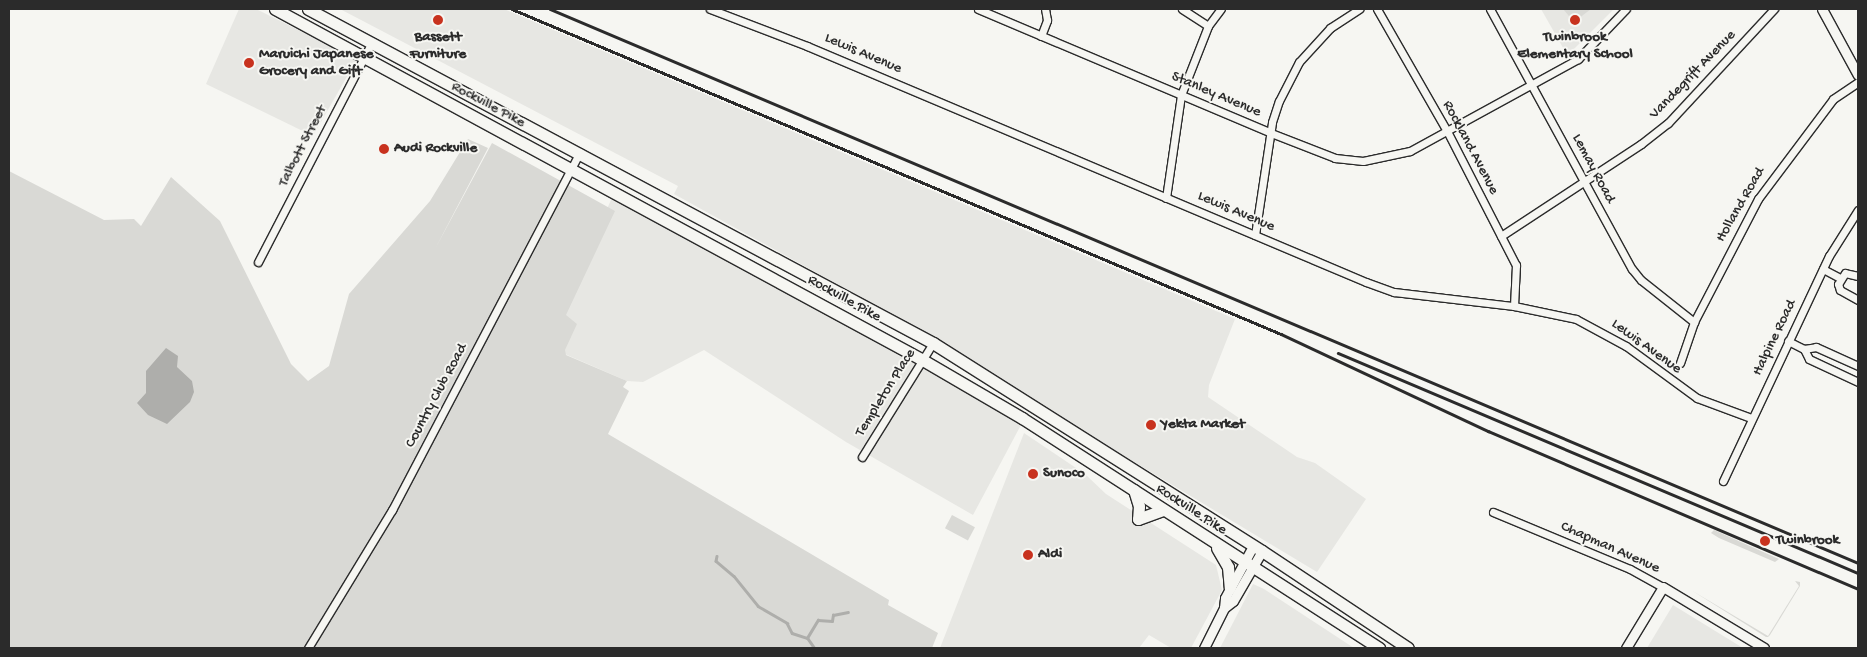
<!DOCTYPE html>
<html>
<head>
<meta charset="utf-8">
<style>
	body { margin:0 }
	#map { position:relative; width:1867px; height:657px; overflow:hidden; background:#f6f6f2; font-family:"Gochi Hand",sans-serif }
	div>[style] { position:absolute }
	.built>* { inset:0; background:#e7e7e3 }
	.green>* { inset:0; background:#d9d9d5; transform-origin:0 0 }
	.water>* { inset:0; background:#aeaeab }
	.stream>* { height:2.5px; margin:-1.25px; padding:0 1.25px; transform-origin:1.25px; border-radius:1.25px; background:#aeaeab }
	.roads { filter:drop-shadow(1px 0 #2b2b2b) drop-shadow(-1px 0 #2b2b2b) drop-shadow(0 1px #2b2b2b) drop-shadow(0 -1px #2b2b2b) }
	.minor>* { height:7px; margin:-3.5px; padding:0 3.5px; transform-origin:3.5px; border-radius:3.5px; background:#f6f6f2 }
	.tertiary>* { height:9px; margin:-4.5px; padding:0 4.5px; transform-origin:4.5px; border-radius:4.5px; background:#f6f6f2 }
	.primary>* { height:11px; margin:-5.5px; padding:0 5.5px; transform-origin:5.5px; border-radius:5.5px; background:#f6f6f2 }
	.rail>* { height:2.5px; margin:-1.25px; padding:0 1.25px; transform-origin:1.25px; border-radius:1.25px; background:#2b2b2b }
	.dots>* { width:14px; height:14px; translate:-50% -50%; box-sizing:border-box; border:2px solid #f6f6f2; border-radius:50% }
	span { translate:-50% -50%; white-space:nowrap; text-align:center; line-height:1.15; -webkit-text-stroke:4px #f6f6f2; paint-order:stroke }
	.poi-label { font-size:15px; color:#2b2b2b; font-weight:700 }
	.left { translate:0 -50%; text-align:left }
	.street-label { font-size:15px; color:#2b2b2b }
	.frame { position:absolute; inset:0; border:10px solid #2b2b2b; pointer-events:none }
</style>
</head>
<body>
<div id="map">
	<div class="built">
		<i style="clip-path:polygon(239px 9px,256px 9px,357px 59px,313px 136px,206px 84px)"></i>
		<i style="clip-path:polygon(340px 9px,504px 9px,1235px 319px,1209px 385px,1208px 397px,1297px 457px,1315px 463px,1366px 499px,1317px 572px,855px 294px,674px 194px,678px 186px)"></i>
		<i style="clip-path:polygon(1541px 9px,1614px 9px,1574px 49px,1566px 53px)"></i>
		<i style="clip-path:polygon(614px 193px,823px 307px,1022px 423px,973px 515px,846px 442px,704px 350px,643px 382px,627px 381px,551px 348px,560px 317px)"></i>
		<i style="clip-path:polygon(1024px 433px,1085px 474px,1106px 494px,1216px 565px,1222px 590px,1191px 648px,1171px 648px,1149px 635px,1139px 648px,940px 648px)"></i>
		<i style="clip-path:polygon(1253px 584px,1264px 589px,1354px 648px,1220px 648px)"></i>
		<i style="clip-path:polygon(1673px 605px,1743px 648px,1647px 648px)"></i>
	</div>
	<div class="green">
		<i style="clip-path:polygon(1563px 9px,1591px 9px,1574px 22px)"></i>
		<i style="clip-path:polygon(468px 139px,488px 148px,435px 249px,492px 143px,615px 211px,566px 315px,577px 324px,565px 350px,566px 355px,627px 381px,623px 387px,629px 391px,608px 434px,889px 600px,888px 605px,938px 633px,932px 648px,9px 648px,9px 171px,104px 220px,134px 219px,141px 226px,171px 177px,220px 221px,291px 364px,308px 381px,329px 366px,349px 294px,430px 201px)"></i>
		<i style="left:952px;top:515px;width:26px;height:15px;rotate:28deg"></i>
		<i style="clip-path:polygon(1714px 530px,1779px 559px,1775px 562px,1719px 538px,1711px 533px)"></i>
		<i style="clip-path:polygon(1795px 581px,1800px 582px,1800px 586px,1770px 635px,1768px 637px,1766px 637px,1691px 590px,1768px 636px,1799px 586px)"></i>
	</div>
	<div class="water">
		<i style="clip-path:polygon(166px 348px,178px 356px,177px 367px,192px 381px,194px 392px,190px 402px,167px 424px,148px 415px,137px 403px,146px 393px,146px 371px)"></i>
	</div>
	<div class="stream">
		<i style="left:717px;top:556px;width:5px;rotate:101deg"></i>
		<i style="left:716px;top:561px;width:23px;rotate:40deg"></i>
		<i style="left:734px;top:576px;width:38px;rotate:51deg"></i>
		<i style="left:758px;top:606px;width:34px;rotate:30deg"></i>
		<i style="left:787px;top:623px;width:11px;rotate:63deg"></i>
		<i style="left:792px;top:633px;width:16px;rotate:18deg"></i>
		<i style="left:814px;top:648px;width:12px;rotate:-125deg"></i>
		<i style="left:807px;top:638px;width:21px;rotate:-59deg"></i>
		<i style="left:818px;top:620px;width:14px;rotate:4deg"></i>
		<i style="left:832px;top:621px;width:6px;rotate:-81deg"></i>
		<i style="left:833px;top:615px;width:15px;rotate:-11deg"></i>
	</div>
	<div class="roads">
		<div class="minor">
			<i style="left:710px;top:9px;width:104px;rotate:20.9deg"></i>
			<i style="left:807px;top:46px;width:607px;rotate:22.89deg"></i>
			<i style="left:1366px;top:282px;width:30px;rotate:20deg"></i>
			<i style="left:1394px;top:292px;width:121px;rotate:6.7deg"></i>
			<i style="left:1514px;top:306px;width:63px;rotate:11.8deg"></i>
			<i style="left:1576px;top:319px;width:57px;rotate:28.4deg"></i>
			<i style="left:1626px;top:346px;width:88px;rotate:36.2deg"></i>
			<i style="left:1697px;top:398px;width:58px;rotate:20.3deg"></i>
			<i style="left:978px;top:9px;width:318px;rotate:22.9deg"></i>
			<i style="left:1271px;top:133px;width:69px;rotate:21.3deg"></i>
			<i style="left:1335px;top:158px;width:28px;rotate:6deg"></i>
			<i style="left:1363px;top:161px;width:48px;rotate:-12deg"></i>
			<i style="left:1410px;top:151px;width:192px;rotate:-28.7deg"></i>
			<i style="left:1578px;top:59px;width:69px;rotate:-46.2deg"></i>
			<i style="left:1182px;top:9px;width:31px;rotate:33deg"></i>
			<i style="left:1377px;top:9px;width:141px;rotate:60.2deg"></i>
			<i style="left:1447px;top:131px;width:151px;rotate:62.8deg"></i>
			<i style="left:1516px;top:265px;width:41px;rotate:92.8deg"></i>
			<i style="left:1490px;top:9px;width:296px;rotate:61.4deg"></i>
			<i style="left:1632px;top:269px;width:14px;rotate:51deg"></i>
			<i style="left:1641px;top:280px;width:68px;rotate:38.4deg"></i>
			<i style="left:1041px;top:36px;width:17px;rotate:-69deg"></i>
			<i style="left:1047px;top:20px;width:11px;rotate:-100deg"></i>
			<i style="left:1166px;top:198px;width:104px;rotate:-81.7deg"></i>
			<i style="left:1181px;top:95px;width:74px;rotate:-68.6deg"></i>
			<i style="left:1208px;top:26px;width:21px;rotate:-53deg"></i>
			<i style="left:1255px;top:235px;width:114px;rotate:-81.4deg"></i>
			<i style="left:1272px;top:122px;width:22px;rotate:-72deg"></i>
			<i style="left:1279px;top:101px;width:44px;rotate:-62.9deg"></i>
			<i style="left:1299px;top:62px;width:46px;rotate:-47.6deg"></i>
			<i style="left:1330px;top:28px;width:35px;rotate:-33deg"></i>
			<i style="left:1501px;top:236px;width:168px;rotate:-33.3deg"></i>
			<i style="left:1641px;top:144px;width:34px;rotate:-38deg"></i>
			<i style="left:1668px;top:123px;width:156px;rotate:-47.1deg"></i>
			<i style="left:258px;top:262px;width:248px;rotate:-62.6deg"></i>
			<i style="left:1823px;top:269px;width:19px;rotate:28deg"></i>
			<i style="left:1858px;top:276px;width:13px;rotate:-167deg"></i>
			<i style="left:1845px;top:273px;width:13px;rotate:122deg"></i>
			<i style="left:1838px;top:284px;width:6px;rotate:72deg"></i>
			<i style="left:1840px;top:290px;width:21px;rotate:29deg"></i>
			<i style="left:1788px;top:341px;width:18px;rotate:27deg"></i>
			<i style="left:1804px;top:349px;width:11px;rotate:63deg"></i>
			<i style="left:1809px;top:359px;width:54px;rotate:25.1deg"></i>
			<i style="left:1804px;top:349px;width:12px;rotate:-9deg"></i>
			<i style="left:1816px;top:347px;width:46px;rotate:24.3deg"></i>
			<i style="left:1680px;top:363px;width:43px;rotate:-71.1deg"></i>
			<i style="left:1694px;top:322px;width:139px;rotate:-62.5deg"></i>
			<i style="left:1758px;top:199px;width:125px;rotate:-53.1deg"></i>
			<i style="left:1833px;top:99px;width:30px;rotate:-34deg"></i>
			<i style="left:862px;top:457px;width:134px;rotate:-58.1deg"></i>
			<i style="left:1723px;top:481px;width:249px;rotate:-64.8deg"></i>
			<i style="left:1829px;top:256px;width:54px;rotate:-57.8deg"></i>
			<i style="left:1493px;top:512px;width:148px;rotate:22.6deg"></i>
			<i style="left:1630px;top:569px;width:38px;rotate:29deg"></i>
			<i style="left:308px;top:648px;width:162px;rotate:-58.7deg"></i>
			<i style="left:392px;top:510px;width:404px;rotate:-62.3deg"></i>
		</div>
		<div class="tertiary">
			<i style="left:1822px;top:9px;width:75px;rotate:61.4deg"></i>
			<i style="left:1224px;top:608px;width:11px;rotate:-38deg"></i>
			<i style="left:1233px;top:601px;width:58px;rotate:-59.9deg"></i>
			<i style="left:1204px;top:648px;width:45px;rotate:-63.4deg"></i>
			<i style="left:1224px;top:608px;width:10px;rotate:-84deg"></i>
			<i style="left:1225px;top:598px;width:59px;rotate:-61.7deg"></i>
			<i style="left:1626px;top:648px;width:71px;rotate:-58.8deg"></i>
			<i style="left:1663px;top:587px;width:118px;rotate:31.1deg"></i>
		</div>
		<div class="primary">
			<i style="left:275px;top:9px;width:735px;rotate:28.45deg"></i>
			<i style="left:921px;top:359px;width:117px;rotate:30.3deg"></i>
			<i style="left:1022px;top:418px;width:425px;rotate:32.8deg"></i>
			<i style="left:308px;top:9px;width:709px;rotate:28.12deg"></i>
			<i style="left:933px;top:343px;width:389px;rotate:32.3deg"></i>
			<i style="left:1262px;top:551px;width:175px;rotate:33.6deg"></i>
			<i style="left:1134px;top:490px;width:17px;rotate:73deg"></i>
			<i style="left:1139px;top:506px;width:13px;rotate:94deg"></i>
			<i style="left:1138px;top:519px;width:27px;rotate:-20deg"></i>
			<i style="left:1217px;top:548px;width:22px;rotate:60deg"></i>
			<i style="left:1228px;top:567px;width:21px;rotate:85deg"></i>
		</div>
	</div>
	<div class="rail">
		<i style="left:512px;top:9px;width:835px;rotate:22.91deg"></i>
		<i style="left:1281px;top:334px;width:229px;rotate:25.1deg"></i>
		<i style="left:1488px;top:431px;width:402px;rotate:23.1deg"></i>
		<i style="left:550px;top:9px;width:1420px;rotate:22.95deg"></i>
		<i style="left:1338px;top:353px;width:565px;rotate:22.93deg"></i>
	</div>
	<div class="dots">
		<i style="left:438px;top:20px;background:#c8321e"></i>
		<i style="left:1575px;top:20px;background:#c8321e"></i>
		<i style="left:249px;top:63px;background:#c8321e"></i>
		<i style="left:384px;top:149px;background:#c8321e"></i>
		<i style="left:1151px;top:425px;background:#c8321e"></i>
		<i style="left:1033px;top:474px;background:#c8321e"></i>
		<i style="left:1765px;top:541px;background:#c8321e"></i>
		<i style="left:1028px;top:555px;background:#c8321e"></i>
	</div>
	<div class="poi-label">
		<span style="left:438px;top:46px">Bassett<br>Furniture</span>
		<span style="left:1575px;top:46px">Twinbrook<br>Elementary School</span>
		<span class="left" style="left:259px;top:63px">Maruichi Japanese<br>Grocery and Gift</span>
		<span class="left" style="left:394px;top:149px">Audi Rockville</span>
		<span class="left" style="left:1161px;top:425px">Yekta Market</span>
		<span class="left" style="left:1043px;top:474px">Sunoco</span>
		<span class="left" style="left:1776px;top:541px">Twinbrook</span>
		<span class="left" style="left:1038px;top:555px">Aldi</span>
	</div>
	<div class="street-label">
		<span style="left:863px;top:54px;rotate:23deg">Lewis Avenue</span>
		<span style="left:1693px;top:75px;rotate:-46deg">Vandegrift Avenue</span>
		<span style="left:1216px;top:95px;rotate:23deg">Stanley Avenue</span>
		<span style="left:488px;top:105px;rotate:28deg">Rockville Pike</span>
		<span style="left:303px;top:146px;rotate:-63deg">Talbott Street</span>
		<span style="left:1470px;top:148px;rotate:62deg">Rockland Avenue</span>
		<span style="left:1593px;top:169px;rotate:62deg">Lemay Road</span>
		<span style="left:1741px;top:205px;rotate:-60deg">Holland Road</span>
		<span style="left:1236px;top:212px;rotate:23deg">Lewis Avenue</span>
		<span style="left:844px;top:299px;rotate:29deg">Rockville Pike</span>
		<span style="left:1775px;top:338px;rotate:-64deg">Halpine Road</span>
		<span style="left:1646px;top:347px;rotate:36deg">Lewis Avenue</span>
		<span style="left:886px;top:393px;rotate:-58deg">Templeton Place</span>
		<span style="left:437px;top:396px;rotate:-62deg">Country Club Road</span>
		<span style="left:1191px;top:510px;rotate:33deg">Rockville Pike</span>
		<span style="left:1610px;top:548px;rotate:24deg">Chapman Avenue</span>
	</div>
	<div class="frame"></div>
</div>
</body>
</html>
